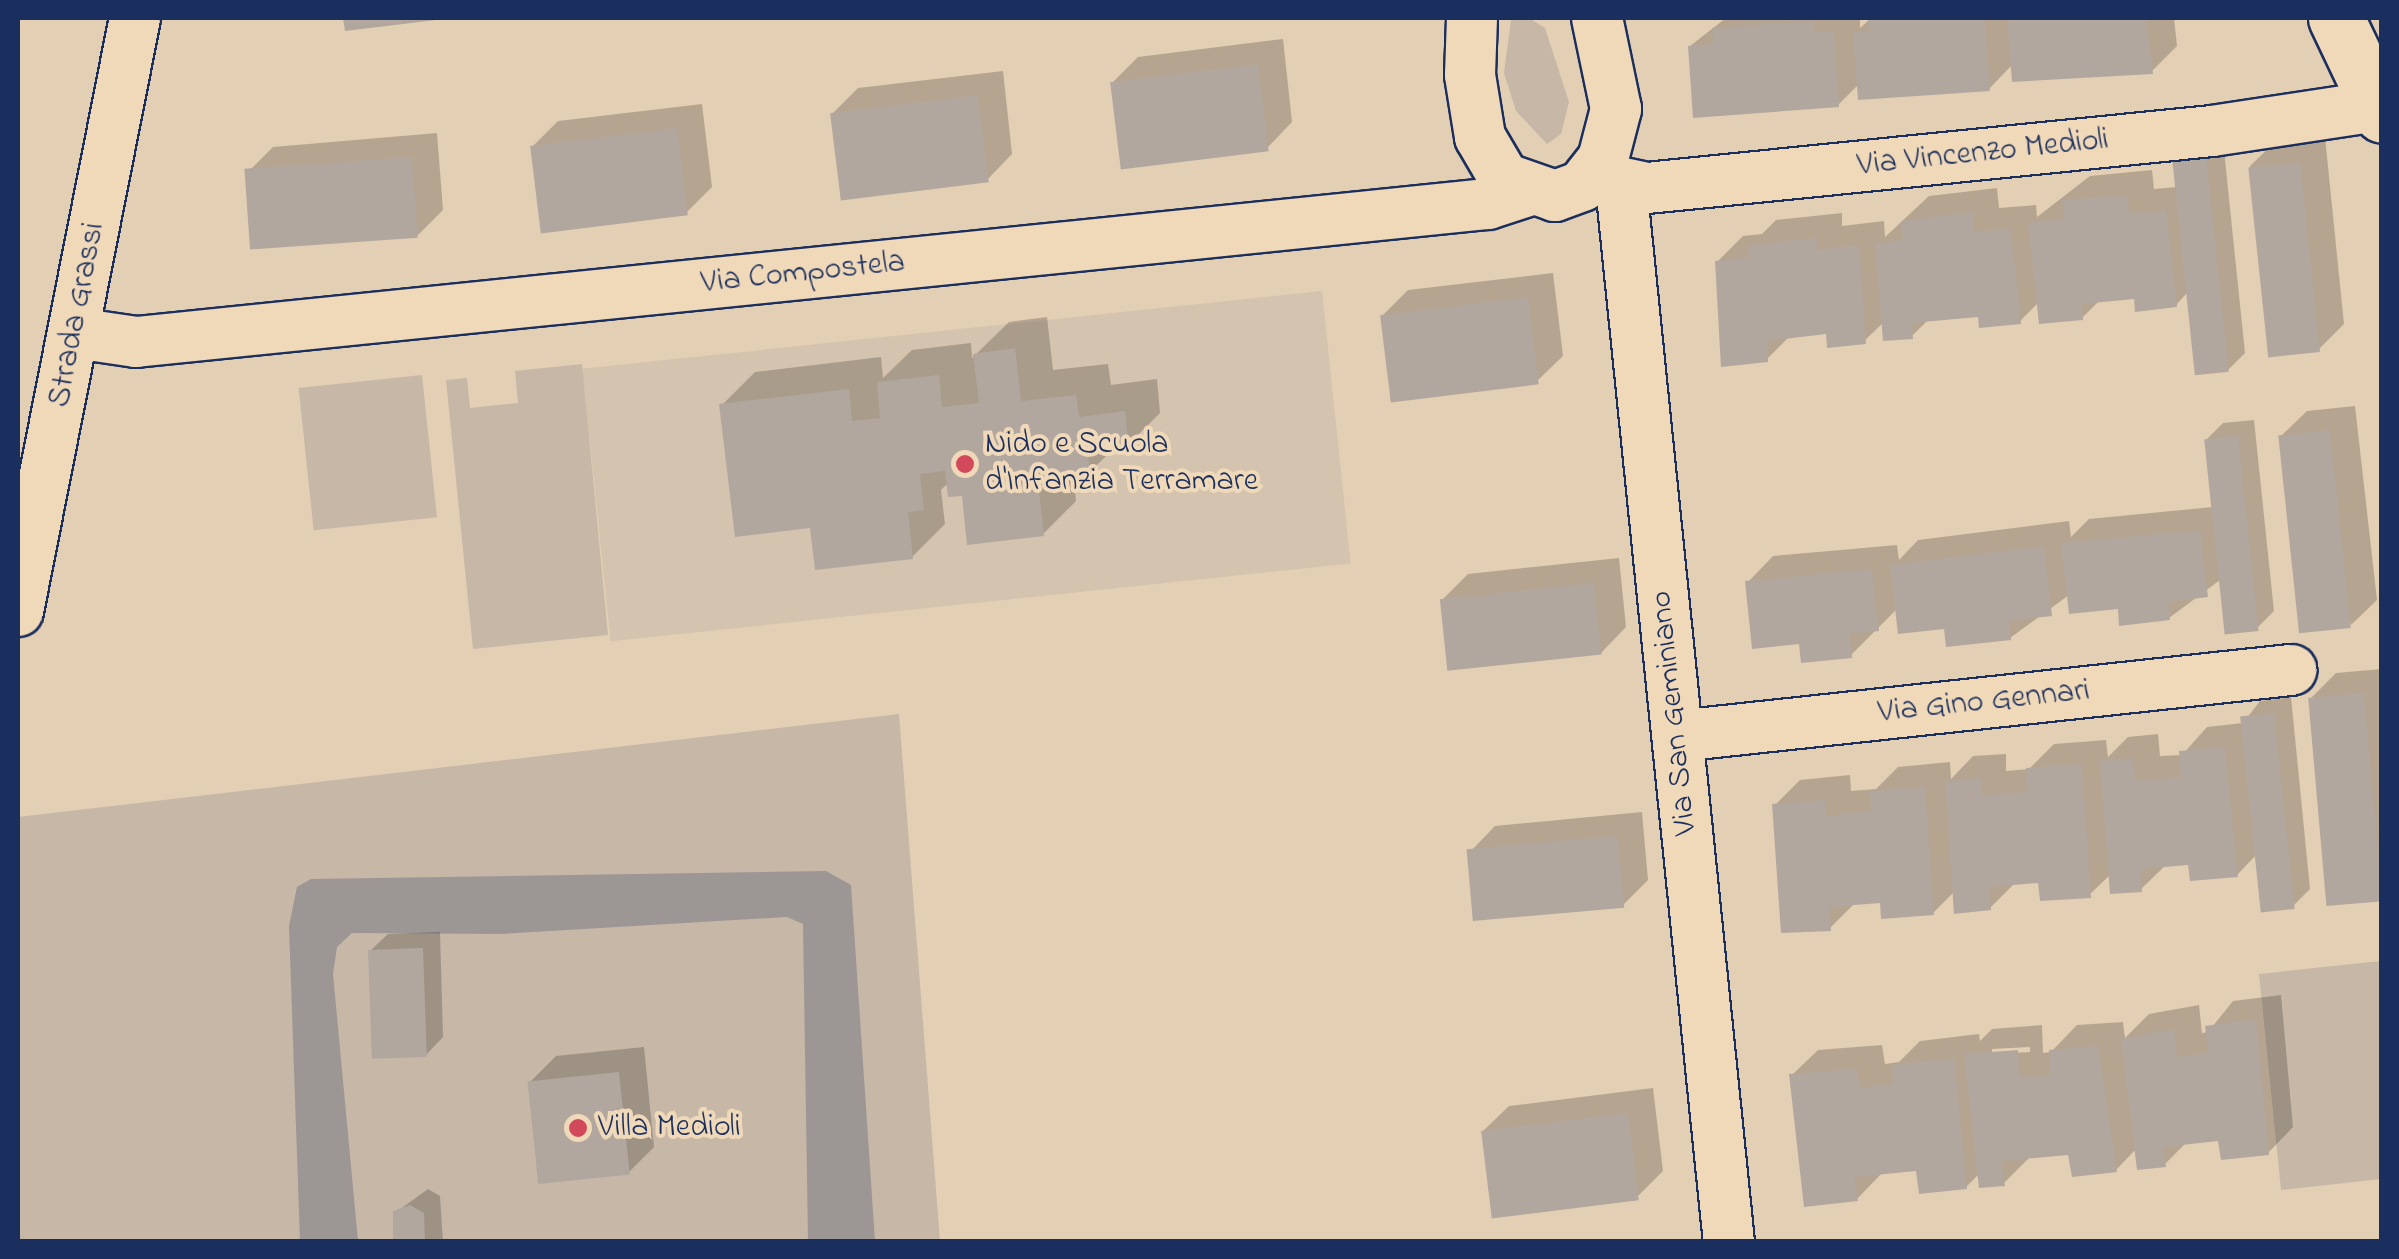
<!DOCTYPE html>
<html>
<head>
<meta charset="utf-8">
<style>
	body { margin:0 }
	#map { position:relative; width:2399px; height:1259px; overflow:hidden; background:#e3cfb4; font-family:"Indie Flower",sans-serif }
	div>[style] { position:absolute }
	.built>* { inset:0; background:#d4c3ae; transform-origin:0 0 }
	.green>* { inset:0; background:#c6b7a7; transform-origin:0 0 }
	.water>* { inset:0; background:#9c9695 }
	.shadow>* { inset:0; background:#0003 }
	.building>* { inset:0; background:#b1a79f; transform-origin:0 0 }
	.roads { filter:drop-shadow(2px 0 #1b2f5e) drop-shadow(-2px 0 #1b2f5e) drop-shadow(0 2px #1b2f5e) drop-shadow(0 -2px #1b2f5e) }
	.street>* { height:50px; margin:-25px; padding:0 25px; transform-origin:25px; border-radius:25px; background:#f0d9b9 }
	.secondary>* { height:55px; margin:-27.5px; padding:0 27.5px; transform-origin:27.5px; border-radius:27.5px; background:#f0d9b9 }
	.dots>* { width:28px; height:28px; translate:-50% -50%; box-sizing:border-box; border:5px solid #f0d9b9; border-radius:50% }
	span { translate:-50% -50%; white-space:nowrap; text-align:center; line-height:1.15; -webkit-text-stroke:8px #f0d9b9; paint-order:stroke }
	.street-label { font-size:32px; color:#1b2f5e }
	.poi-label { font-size:32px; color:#1b2f5e }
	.left { translate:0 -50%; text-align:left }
	.frame { position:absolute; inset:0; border:20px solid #1b2f5e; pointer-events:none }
</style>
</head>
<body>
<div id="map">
	<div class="built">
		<i style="left:1322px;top:291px;width:274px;height:744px;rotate:84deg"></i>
	</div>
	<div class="green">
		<i style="clip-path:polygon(1529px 18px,1545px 28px,1569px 102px,1561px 134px,1547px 144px,1516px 111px,1504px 73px,1511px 20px)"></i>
		<i style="clip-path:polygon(582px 364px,608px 635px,473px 649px,446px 380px,467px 378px,470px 408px,518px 403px,515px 371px)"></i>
		<i style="left:422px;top:375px;width:143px;height:124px;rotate:84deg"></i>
		<i style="clip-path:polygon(899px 714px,940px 1241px,18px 1241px,18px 817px)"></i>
		<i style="clip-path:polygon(2381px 961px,2381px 1179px,2281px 1190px,2259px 974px)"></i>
	</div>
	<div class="water">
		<i style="clip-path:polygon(826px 871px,851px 885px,875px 1241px,808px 1241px,803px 924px,787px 917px,500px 934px,352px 933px,337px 947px,333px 974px,358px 1241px,300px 1241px,289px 926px,297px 887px,311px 879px)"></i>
	</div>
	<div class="shadow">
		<i style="clip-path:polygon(1726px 18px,1860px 18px,1860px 28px,1871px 18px,2174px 18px,2177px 46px,2152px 71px,2013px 64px,1989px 89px,1859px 84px,1838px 105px,1690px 46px)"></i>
		<i style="clip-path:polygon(1283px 39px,1292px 122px,1267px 148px,1113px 82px,1138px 57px)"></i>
		<i style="clip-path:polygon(1003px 71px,1012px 154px,987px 180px,832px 114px,858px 88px)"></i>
		<i style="clip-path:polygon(702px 104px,712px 187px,686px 213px,532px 147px,558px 121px)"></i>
		<i style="clip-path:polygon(437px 133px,443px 210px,417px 236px,248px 172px,273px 147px)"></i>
		<i style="clip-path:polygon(2325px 137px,2344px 324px,2318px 350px,2250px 166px,2276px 141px)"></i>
		<i style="clip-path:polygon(2223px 140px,2245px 353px,2228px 370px,2188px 292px,2176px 305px,2136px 296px,2100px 300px,2082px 318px,2039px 302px,2020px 321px,1980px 314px,1930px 318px,1912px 336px,1884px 322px,1864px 341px,1828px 332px,1790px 336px,1767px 359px,1717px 262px,1743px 236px,1762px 234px,1776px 220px,1842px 213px,1842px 226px,1884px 221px,1885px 237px,1929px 196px,1997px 188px,1999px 208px,2036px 205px,2037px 217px,2090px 176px,2152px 170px,2154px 189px,2177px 187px,2175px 161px)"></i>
		<i style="clip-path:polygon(1553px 273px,1563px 356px,1537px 381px,1382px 316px,1408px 290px)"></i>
		<i style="clip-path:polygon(1047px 317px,1053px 370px,1108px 364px,1111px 385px,1157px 379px,1160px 413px,1127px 446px,1114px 448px,1089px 473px,1073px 474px,1076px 501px,1043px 534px,949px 482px,941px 490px,945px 524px,912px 557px,812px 525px,722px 405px,755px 372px,881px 357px,883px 378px,912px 350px,971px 343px,972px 358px,1009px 322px)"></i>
		<i style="clip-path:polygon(2355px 406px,2377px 600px,2351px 625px,2281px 436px,2307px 411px)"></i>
		<i style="clip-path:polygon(2254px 420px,2274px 611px,2256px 629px,2220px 580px,2169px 618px,2069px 595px,2010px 638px,1946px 626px,1897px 609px,1851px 655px,1802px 642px,1748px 582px,1773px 556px,1897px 545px,1899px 560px,1918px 540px,2069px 521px,2071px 537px,2089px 519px,2213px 507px,2206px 440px,2223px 423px)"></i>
		<i style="clip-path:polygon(1619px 558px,1626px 627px,1601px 653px,1442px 600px,1468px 574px)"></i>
		<i style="clip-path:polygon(2382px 669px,2382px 899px,2311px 698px,2336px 673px)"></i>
		<i style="clip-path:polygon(2291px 697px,2310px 889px,2293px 906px,2257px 854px,2237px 875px,2191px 862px,2167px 864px,2141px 889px,2111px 874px,2089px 895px,2040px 880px,2015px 883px,1990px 908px,1955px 891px,1933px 913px,1882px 900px,1856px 902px,1830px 928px,1775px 805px,1800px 780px,1850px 775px,1851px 791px,1876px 789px,1898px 767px,1950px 762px,1951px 779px,1973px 756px,2006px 754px,2006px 771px,2029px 769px,2054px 744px,2106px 740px,2108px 757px,2128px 737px,2158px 734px,2160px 756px,2182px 755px,2207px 727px,2243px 723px,2260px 701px)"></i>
		<i style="clip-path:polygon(1642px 812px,1648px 880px,1623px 905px,1470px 852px,1495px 826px)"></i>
		<i style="clip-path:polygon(440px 932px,443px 1037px,426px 1055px,370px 951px,388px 934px)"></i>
		<i style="clip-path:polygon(evenodd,2281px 995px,2293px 1127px,2268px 1153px,2220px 1139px,2187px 1142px,2165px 1164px,2137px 1148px,2116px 1170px,2070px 1152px,2029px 1158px,2004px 1183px,1980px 1173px,1966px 1187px,1918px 1169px,1882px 1173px,1857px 1199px,1792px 1075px,1818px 1050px,1882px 1045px,1885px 1064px,1899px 1062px,1920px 1041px,1979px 1034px,1980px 1041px,1992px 1029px,2042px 1025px,2043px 1053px,2051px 1052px,2077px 1025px,2123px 1022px,2125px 1038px,2149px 1014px,2199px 1005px,2202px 1033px,2208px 1032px,2233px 1001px,2281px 995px,2030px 1047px,2030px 1052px,1992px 1054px,1992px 1049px,2030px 1047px)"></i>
		<i style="clip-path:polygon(644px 1047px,654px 1147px,628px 1173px,530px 1082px,556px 1056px)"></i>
		<i style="clip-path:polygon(1653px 1088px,1663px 1171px,1637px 1197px,1483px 1131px,1509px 1106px)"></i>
		<i style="clip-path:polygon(428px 1189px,440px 1196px,443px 1242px,397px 1242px,396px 1212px)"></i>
	</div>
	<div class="building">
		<i style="clip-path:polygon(343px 18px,436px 18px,436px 20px,345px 31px)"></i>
		<i style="clip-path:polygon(1868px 18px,1985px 18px,1990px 91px,1858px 100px,1853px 32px,1869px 31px)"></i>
		<i style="clip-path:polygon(2007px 18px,2146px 18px,2153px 74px,2012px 82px)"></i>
		<i style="clip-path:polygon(1814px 21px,1815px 32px,1834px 31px,1839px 107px,1693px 118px,1688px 46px,1714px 44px,1712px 28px)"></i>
		<i style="left:1258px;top:64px;width:88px;height:149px;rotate:83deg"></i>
		<i style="left:978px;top:95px;width:88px;height:149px;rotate:83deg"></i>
		<i style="left:677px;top:128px;width:88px;height:148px;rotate:83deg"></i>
		<i style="left:2206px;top:156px;width:217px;height:34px;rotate:84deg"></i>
		<i style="left:412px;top:157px;width:81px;height:168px;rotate:86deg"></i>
		<i style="left:2300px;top:162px;width:191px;height:52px;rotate:84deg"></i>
		<i style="clip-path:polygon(2128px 195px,2129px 213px,2166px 210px,2177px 307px,2135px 312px,2134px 299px,2081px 304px,2083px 320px,2039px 324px,2028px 223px,2064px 219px,2062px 200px)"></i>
		<i style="clip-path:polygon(1973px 212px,1974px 232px,2011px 229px,2021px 324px,1979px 328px,1978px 317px,1911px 323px,1913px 339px,1883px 341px,1875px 244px,1903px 240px,1901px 221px)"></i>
		<i style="clip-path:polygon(1817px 238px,1817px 250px,1859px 245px,1866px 344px,1827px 348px,1826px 334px,1767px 341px,1768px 362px,1721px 367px,1715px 261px,1749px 257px,1748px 245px)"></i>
		<i style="left:1528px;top:297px;width:88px;height:149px;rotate:83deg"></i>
		<i style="clip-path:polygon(1015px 348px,1021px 401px,1076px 395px,1079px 417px,1125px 411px,1129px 449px,1088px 453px,1090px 475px,1038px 481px,1044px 536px,967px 545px,962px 496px,948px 497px,945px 471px,920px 474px,924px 510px,908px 512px,913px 559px,815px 570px,810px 528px,735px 537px,719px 404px,849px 389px,852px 421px,880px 418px,877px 382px,939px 375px,942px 407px,979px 403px,973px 354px)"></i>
		<i style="left:2330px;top:430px;width:199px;height:52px;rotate:84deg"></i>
		<i style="left:2238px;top:436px;width:196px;height:34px;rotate:84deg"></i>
		<i style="clip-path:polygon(2200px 530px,2208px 597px,2168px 602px,2170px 620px,2119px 626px,2118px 609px,2069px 614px,2061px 543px)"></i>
		<i style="clip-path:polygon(2044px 546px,2052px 616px,2009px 621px,2011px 640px,1946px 647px,1944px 629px,1898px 634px,1890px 565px)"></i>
		<i style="clip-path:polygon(1872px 569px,1879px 631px,1850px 634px,1852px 658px,1801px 663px,1799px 644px,1752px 649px,1745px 581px)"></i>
		<i style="left:1594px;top:583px;width:72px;height:155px;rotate:84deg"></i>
		<i style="left:2364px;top:693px;width:209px;height:56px;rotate:85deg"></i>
		<i style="left:2274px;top:713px;width:197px;height:34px;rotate:84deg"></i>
		<i style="clip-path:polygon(2225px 747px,2238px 877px,2190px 881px,2188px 865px,2141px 869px,2142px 892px,2110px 894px,2100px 761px,2133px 758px,2135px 781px,2181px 777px,2179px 751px)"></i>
		<i style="clip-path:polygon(2082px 764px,2091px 898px,2040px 901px,2038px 883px,1989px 887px,1991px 910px,1954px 914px,1945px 781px,1981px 778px,1982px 795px,2027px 792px,2026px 768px)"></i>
		<i style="clip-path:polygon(1925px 786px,1934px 915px,1881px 919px,1880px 903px,1829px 907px,1831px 931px,1781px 933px,1772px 804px,1825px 800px,1826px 816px,1871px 811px,1870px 791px)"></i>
		<i style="left:1618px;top:836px;width:72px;height:152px;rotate:85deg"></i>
		<i style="left:423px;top:948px;width:109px;height:55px;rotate:88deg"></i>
		<i style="clip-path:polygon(2256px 1019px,2269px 1155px,2221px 1160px,2218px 1141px,2163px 1147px,2166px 1167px,2137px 1170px,2121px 1039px,2174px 1029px,2177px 1057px,2208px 1053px,2205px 1026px)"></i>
		<i style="clip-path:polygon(2098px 1046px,2117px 1172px,2072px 1177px,2068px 1155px,2001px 1161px,2005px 1186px,1979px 1188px,1964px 1054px,2018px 1050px,2019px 1077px,2050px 1075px,2049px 1050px)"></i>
		<i style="clip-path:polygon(1954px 1058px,1967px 1189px,1919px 1194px,1916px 1171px,1854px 1177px,1858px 1201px,1804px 1207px,1789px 1074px,1857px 1069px,1860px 1088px,1894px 1084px,1892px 1065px)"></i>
		<i style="left:619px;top:1072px;width:103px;height:92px;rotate:84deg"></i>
		<i style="left:1628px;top:1113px;width:88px;height:148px;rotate:83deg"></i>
		<i style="clip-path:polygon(410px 1205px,424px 1213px,425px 1242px,393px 1242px,393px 1211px)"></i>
	</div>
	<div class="roads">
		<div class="street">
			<i style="left:1472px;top:18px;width:57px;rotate:92deg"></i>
			<i style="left:1470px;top:75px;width:63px;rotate:80.8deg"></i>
			<i style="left:1480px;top:137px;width:48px;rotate:59.7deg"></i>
			<i style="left:1504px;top:178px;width:54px;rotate:19.4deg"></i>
			<i style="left:1555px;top:196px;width:29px;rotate:-20deg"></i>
			<i style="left:1582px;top:186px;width:34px;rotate:-52deg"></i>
			<i style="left:1603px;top:159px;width:52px;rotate:-75.4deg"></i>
			<i style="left:1616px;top:109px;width:93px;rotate:-101.8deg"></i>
			<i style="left:1590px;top:176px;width:58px;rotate:11.9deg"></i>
			<i style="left:1647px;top:188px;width:568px;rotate:-5.76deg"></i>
			<i style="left:2212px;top:131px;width:167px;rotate:-8.6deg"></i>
			<i style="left:1621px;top:185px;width:1063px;rotate:84.17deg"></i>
			<i style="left:75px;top:333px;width:62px;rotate:8.4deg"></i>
			<i style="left:136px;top:342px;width:1359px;rotate:-5.83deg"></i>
			<i style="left:1488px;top:204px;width:42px;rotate:-18deg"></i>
			<i style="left:18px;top:611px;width:604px;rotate:-78.84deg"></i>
			<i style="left:1678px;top:736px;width:617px;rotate:-6.15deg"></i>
		</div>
		<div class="secondary">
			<i style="left:2336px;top:18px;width:107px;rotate:64.6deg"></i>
		</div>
	</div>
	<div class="dots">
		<i style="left:965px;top:464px;background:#d1495b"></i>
		<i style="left:578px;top:1128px;background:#d1495b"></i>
	</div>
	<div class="street-label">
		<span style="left:1983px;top:154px;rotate:-6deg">Via Vincenzo Medioli</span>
		<span style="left:803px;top:274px;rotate:-6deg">Via Compostela</span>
		<span style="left:78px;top:315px;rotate:-79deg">Strada Grassi</span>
		<span style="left:1984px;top:703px;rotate:-6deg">Via Gino Gennari</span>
		<span style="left:1675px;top:713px;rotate:-96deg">Via San Geminiano</span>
	</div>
	<div class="poi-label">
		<span class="left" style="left:985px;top:464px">Nido e Scuola<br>d'Infanzia Terramare</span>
		<span class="left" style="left:598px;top:1128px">Villa Medioli</span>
	</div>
	<div class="frame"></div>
</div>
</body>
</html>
